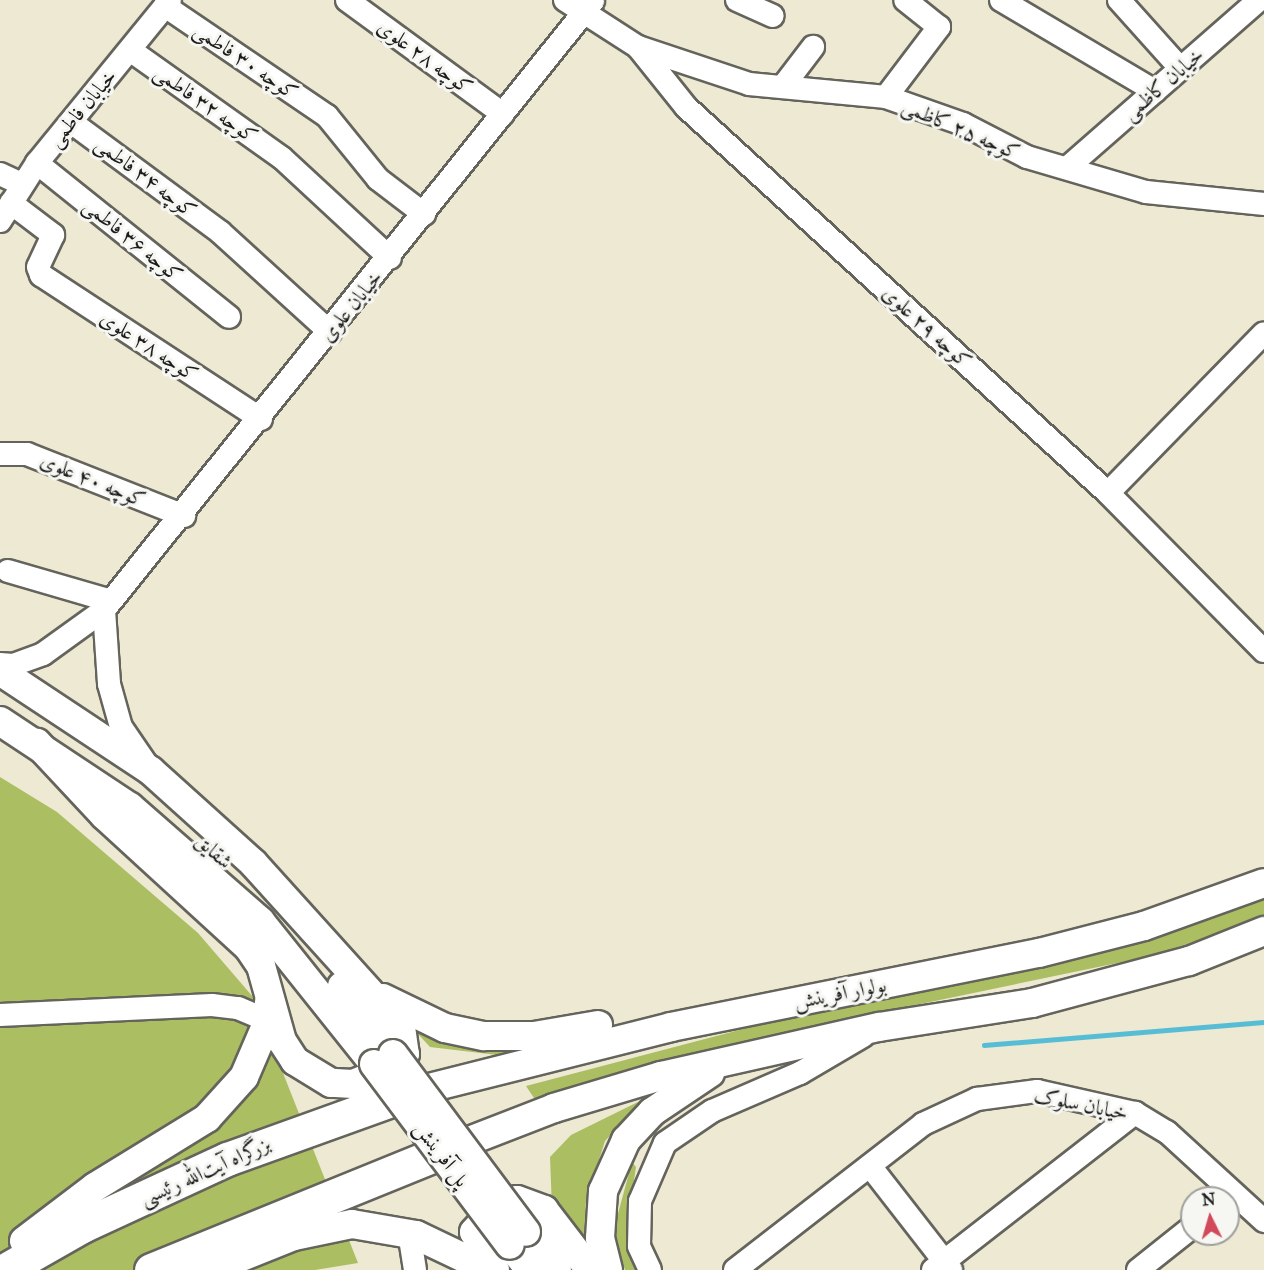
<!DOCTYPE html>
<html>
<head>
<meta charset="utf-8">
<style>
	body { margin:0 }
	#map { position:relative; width:1264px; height:1270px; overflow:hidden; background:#ede9d3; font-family:"IM FELL Great Primer",Amiri,serif }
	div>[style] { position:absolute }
	.green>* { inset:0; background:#abbe62 }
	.stream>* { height:4.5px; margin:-2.25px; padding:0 2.25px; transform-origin:2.25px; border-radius:2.25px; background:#57bdd5 }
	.roads { filter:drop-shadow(2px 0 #65645c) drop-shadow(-2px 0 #65645c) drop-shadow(0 2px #65645c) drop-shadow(0 -2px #65645c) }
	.minor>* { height:22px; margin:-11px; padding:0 11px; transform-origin:11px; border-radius:11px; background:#fff }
	.major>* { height:28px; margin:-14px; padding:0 14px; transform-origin:14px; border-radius:14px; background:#fff }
	.highway>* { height:33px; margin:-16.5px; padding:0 16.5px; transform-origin:16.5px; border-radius:16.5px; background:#fff }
	.bridges { filter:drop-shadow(2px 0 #65645c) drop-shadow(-2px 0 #65645c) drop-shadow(0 2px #65645c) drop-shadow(0 -2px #65645c) }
	.major-bridge>* { height:28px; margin:-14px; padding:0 14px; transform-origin:14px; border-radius:14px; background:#fff }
	span { translate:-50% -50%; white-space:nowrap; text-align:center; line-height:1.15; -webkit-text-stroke:6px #f6f6f2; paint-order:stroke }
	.street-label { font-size:21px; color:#1c1c1c }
	.north { position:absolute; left:1180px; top:1186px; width:60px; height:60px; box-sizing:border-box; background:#f6f6f2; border:2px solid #9f9f9c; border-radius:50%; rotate:355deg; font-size:16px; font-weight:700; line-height:24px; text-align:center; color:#1c1c1c }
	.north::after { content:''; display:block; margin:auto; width:21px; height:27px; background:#d1495b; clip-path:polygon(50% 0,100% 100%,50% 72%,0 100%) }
</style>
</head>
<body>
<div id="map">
	<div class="green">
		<i style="clip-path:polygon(0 777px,57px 812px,198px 933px,253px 997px,358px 1263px,315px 1270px,0 1270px)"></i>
		<i style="clip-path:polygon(1264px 898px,1264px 917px,1156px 955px,771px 1035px,538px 1104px,526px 1086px,777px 1020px,1067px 962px,1158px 938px)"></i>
		<i style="clip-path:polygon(674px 1012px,514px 1057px,430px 1047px,407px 1022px,526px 1045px)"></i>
		<i style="clip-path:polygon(646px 1098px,605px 1141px,586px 1201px,584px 1243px,552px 1209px,550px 1157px,571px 1135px)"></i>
		<i style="clip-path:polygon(632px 1162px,636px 1167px,627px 1228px,641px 1270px,625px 1270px,617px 1248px,616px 1221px)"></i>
	</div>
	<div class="stream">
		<i style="left:984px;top:1045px;width:281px;rotate:-4.7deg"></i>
	</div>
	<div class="roads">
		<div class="minor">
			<i style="left:347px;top:0;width:193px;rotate:36.2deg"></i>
			<i style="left:565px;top:0;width:87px;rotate:32.8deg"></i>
			<i style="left:638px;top:47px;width:77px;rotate:51.3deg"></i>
			<i style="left:686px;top:107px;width:572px;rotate:42.45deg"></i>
			<i style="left:1108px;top:493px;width:222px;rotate:45.4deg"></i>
			<i style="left:737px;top:0;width:39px;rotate:24deg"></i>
			<i style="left:1001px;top:0;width:179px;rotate:30.6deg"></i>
			<i style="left:1119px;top:0;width:91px;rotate:48.1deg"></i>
			<i style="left:165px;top:6px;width:196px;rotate:34.2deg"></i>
			<i style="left:327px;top:116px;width:81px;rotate:51deg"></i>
			<i style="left:378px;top:179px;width:58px;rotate:37.3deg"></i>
			<i style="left:638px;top:47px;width:117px;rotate:18.4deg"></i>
			<i style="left:749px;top:84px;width:138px;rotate:5.4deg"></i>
			<i style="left:886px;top:97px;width:82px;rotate:19.3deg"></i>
			<i style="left:963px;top:124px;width:72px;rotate:27.3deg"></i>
			<i style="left:1027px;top:157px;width:124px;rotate:16.4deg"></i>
			<i style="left:1146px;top:192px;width:119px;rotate:5.8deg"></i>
			<i style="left:130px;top:50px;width:186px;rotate:35.4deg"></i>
			<i style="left:282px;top:158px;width:147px;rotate:42.8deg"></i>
			<i style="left:784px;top:85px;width:48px;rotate:-52.7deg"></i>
			<i style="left:886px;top:97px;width:88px;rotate:-52.9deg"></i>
			<i style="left:939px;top:27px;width:43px;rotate:-141.5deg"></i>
			<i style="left:71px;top:122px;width:185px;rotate:36.4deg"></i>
			<i style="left:220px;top:232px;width:149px;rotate:42.3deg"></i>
			<i style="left:37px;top:163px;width:246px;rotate:38.7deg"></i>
			<i style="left:1067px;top:168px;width:255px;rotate:-41.2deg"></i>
			<i style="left:0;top:174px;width:23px;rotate:25deg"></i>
			<i style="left:11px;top:203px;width:53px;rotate:37.3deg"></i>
			<i style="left:53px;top:235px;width:35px;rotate:115deg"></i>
			<i style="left:38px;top:267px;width:9px;rotate:69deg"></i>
			<i style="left:41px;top:275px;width:263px;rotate:33.2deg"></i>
			<i style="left:0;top:221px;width:69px;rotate:-57.5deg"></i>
			<i style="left:37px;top:163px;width:210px;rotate:-50.8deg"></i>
			<i style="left:0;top:454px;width:27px"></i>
			<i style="left:27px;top:454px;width:169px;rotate:21.5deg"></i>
			<i style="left:1108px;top:493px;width:223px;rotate:-45.7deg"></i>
			<i style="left:8px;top:571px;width:107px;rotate:16.2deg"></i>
			<i style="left:104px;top:610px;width:781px;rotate:-51.24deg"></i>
			<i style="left:0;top:664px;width:13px;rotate:4deg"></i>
			<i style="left:13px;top:665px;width:32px;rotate:-20deg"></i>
			<i style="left:43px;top:654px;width:75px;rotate:-35.8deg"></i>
			<i style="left:104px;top:610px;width:74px;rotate:86.1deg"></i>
			<i style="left:109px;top:684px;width:45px;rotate:74.4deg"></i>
			<i style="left:121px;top:727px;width:46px;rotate:55.6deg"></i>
			<i style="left:0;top:1015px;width:212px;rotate:-2.7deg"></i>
			<i style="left:212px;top:1005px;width:26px;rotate:7deg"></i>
			<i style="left:238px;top:1008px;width:33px;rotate:23deg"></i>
			<i style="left:870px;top:1166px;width:132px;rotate:52.1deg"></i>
			<i style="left:409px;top:1232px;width:38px;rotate:81deg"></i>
			<i style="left:650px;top:1270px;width:26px;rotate:-115deg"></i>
			<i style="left:639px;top:1246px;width:45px;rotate:-88.7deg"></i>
			<i style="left:640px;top:1201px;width:63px;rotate:-66.7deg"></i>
			<i style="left:665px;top:1143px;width:57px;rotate:-34.2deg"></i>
			<i style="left:712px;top:1111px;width:96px;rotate:-23.4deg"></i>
			<i style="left:800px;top:1073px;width:73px;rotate:-30.4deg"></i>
			<i style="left:735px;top:1270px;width:238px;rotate:-37.8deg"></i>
			<i style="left:923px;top:1124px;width:60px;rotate:-24.8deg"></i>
			<i style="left:977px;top:1099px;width:61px;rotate:-7.6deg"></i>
			<i style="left:1037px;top:1091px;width:100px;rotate:12.7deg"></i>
			<i style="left:1135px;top:1113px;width:37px;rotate:31deg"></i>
			<i style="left:1167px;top:1132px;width:132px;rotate:42.5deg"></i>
			<i style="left:933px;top:1270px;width:256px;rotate:-37.9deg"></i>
			<i style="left:1138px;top:1270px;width:69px;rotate:-38.5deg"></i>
		</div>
		<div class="major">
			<i style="left:0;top:671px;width:181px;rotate:33.5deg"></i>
			<i style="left:151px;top:771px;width:137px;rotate:42deg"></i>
			<i style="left:253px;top:863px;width:221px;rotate:47.9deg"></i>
			<i style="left:401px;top:1027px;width:27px;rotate:82deg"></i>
			<i style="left:405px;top:1054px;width:17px;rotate:130deg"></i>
			<i style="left:394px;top:1067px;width:44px;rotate:157.5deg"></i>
			<i style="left:353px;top:1084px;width:22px;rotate:-177deg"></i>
			<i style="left:331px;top:1083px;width:42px;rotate:-148.6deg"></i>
			<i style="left:295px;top:1061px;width:24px;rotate:-123deg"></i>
			<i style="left:282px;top:1041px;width:78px;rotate:-105.6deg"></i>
			<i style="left:261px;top:966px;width:23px;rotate:-124deg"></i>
			<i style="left:248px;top:947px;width:194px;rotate:-137.5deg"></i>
			<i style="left:105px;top:816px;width:100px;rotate:-133deg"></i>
			<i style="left:0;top:721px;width:156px;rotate:33.5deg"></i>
			<i style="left:130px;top:807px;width:173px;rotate:41.2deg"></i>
			<i style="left:260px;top:921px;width:183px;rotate:51.4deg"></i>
			<i style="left:342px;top:986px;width:85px;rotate:53.1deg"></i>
			<i style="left:383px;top:998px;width:69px;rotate:25.8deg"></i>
			<i style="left:445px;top:1028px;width:40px;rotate:12deg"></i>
			<i style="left:484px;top:1036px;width:50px"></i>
			<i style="left:534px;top:1036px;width:65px;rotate:-9.8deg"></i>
			<i style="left:413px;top:1092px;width:266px;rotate:-14.1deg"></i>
			<i style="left:671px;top:1027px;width:375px;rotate:-11.4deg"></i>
			<i style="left:1039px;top:953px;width:108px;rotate:-14.4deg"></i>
			<i style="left:1144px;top:926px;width:127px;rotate:-19.7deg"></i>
			<i style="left:451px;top:1148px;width:110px;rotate:-21.2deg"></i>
			<i style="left:554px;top:1108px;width:112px;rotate:-16.7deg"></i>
			<i style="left:661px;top:1076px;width:223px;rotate:-12.7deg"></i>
			<i style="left:879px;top:1027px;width:155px;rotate:-8.9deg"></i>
			<i style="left:1032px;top:1003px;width:163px;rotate:-15deg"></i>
			<i style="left:1189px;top:961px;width:81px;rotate:-21.8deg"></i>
			<i style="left:526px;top:1232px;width:49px;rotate:50.8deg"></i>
			<i style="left:24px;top:1241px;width:89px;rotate:-37.3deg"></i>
			<i style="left:95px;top:1187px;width:132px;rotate:-31.6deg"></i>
			<i style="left:207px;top:1118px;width:55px;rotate:-47.9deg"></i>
			<i style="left:244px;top:1077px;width:61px;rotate:-66.8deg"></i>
			<i style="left:268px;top:1021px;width:19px;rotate:-87deg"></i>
			<i style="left:510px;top:1245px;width:32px;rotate:51deg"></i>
			<i style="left:209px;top:1270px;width:92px;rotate:-21.8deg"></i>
			<i style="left:294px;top:1236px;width:59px;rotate:-11.7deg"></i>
			<i style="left:352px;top:1224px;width:65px;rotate:9.8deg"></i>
			<i style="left:416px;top:1235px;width:81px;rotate:25.6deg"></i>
			<i style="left:495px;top:1270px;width:43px;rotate:-118.9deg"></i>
			<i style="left:474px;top:1232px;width:34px;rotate:-47deg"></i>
			<i style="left:497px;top:1207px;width:21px;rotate:-19deg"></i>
			<i style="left:517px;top:1200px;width:29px;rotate:20deg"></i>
			<i style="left:544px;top:1210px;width:76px;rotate:52.5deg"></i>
			<i style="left:608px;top:1270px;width:33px;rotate:-104deg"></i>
			<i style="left:600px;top:1238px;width:47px;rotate:-86.3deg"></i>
			<i style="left:603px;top:1191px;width:56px;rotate:-65.7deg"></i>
			<i style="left:626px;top:1140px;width:38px;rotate:-47deg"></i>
			<i style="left:652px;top:1112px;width:70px;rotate:-33.9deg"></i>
		</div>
		<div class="highway">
			<i style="left:5px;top:1270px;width:91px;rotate:-29.7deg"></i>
			<i style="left:84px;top:1225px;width:157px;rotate:-24.8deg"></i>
			<i style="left:227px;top:1159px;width:198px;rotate:-19.8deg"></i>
			<i style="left:151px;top:1270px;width:324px;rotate:-22.1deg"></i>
		</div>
	</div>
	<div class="bridges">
		<div class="major-bridge">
			<i style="left:393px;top:1054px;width:222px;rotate:53.2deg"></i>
			<i style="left:374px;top:1064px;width:226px;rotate:53.1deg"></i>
		</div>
	</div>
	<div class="street-label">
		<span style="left:425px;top:57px;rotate:36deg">کوچه ۲۸ علوی</span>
		<span style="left:246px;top:61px;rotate:34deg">کوچه ۳۰ فاطمی</span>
		<span style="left:1163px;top:84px;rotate:-41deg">خیابان کاظمی</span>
		<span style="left:206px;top:104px;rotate:35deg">کوچه ۳۲ فاطمی</span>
		<span style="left:82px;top:108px;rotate:-50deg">خیابان فاطمی</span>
		<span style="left:961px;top:129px;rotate:23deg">کوچه ۲۵ کاظمی</span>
		<span style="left:146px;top:177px;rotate:37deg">کوچه ۳۴ فاطمی</span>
		<span style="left:133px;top:240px;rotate:39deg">کوچه ۳۶ فاطمی</span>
		<span style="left:351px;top:306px;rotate:-51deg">خیابان علوی</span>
		<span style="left:927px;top:327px;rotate:42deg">کوچه ۲۹ علوی</span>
		<span style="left:149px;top:346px;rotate:33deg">کوچه ۳۸ علوی</span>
		<span style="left:93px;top:480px;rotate:22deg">کوچه ۴۰ علوی</span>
		<span style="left:214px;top:851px;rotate:42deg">شقایق</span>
		<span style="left:840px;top:993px;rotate:-11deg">بولوار آفرینش</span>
		<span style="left:1081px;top:1104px;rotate:11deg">خیابان سلوک</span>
		<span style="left:442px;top:1154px;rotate:53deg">پل آفرینش</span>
		<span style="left:205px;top:1171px;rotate:-24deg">بزرگراه آیت‌الله رئیسی</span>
	</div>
	<div class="north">N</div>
</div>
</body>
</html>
